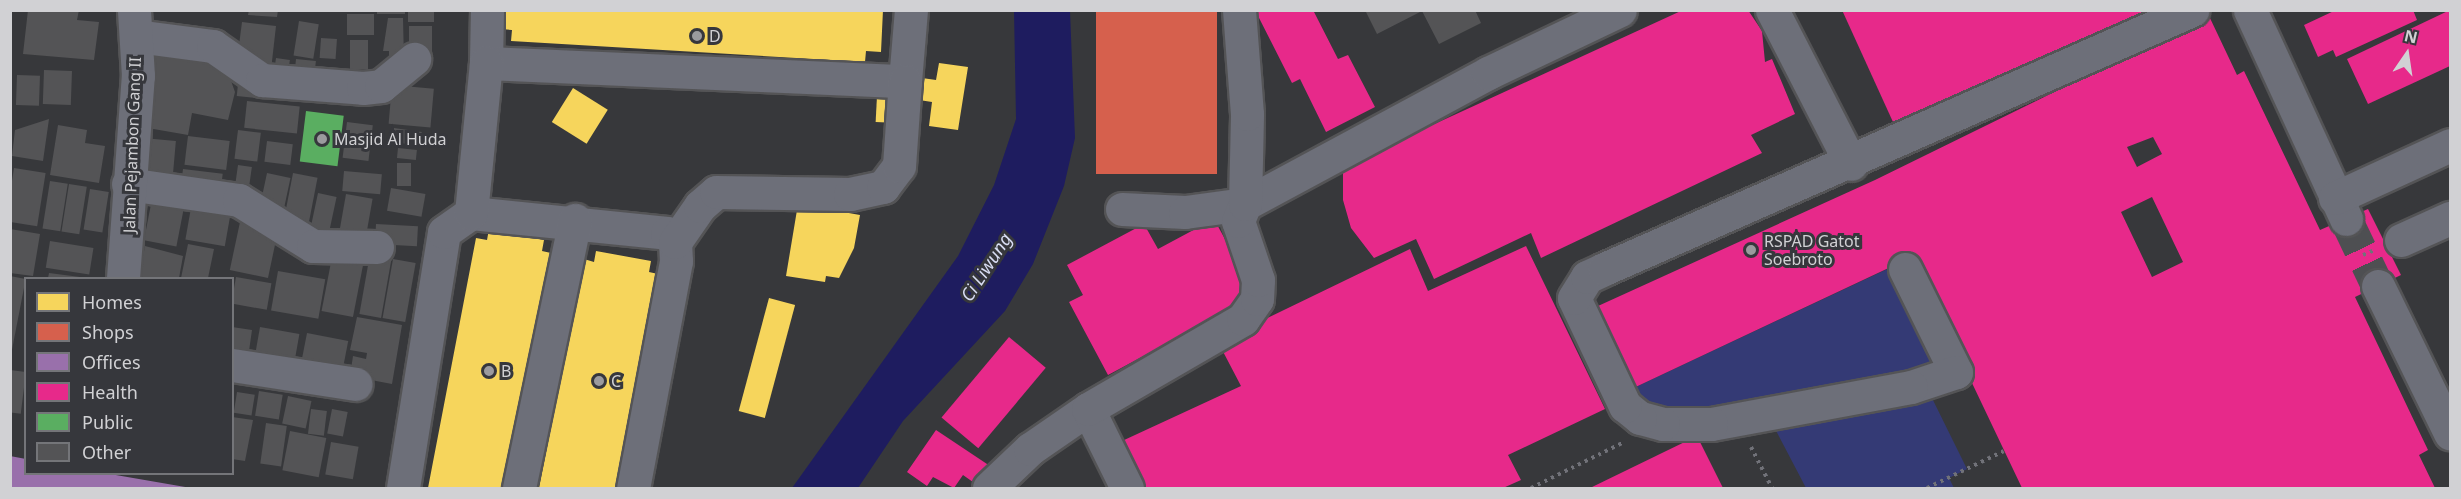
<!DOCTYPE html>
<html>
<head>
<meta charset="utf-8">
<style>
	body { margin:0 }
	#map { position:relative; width:2461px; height:499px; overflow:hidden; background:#37383b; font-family:"Noto Sans",sans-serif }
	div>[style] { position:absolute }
	.green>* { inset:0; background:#343a75 }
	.water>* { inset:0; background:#1e1c5f }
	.homes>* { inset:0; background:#f6d55c; transform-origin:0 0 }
	.shops>* { inset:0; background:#d6604d; transform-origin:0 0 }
	.offices>* { inset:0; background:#9970ab }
	.health>* { inset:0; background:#e7298a; transform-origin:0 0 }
	.public>* { inset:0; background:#5aae61; transform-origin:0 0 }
	.building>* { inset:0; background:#545456; transform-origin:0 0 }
	.minor-tunnel>* { height:33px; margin-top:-16.5px; transform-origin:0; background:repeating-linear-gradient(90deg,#4e4f52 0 33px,transparent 0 49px) }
	.path>* { height:4px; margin-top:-2px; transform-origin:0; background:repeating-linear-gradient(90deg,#717279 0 3px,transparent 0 7.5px) }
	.roads { filter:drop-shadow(2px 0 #545456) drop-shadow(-2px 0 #545456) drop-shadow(0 2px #545456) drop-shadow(0 -2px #545456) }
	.minor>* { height:33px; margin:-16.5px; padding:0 16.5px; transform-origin:16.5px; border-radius:16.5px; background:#6d6f79 }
	.dots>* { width:16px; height:16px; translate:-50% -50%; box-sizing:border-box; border:3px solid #36373c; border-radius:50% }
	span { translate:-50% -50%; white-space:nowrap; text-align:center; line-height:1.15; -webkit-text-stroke:6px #36373c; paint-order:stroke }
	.poi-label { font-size:16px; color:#d1d1d4 }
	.left { translate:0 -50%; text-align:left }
	.street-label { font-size:16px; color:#d1d1d4 }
	.water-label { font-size:18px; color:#d8ddf3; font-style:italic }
	.frame { position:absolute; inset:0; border:12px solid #d1d1d4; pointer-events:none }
	.legend { position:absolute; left:24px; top:277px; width:210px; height:198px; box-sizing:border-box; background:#36373c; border:2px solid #747579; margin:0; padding:8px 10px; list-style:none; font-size:18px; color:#d1d1d4 }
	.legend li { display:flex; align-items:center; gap:12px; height:30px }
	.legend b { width:30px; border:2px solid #747579 }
	.north { position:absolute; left:2377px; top:24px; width:60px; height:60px; -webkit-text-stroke:4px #36373c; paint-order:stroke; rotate:13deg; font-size:16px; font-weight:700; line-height:24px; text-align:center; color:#d1d1d4 }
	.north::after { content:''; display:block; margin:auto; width:21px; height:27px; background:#d1d1d4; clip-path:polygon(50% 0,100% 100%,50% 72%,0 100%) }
</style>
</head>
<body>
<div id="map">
	<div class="green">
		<i style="clip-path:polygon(1896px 265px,1946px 369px,1905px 384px,1663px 414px,1625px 392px)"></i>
		<i style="clip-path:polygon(1928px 390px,1967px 469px,1949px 478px,1954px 488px,1806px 488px,1773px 425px)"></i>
	</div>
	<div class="water">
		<i style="clip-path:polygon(1014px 11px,1070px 11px,1075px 138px,1064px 186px,1033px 264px,1005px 311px,903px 421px,858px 488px,792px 488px,958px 256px,994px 185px,1016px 119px)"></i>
	</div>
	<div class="homes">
		<i style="clip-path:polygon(502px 10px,883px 10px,881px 52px,866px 51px,865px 62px,511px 41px,512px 30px,501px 29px)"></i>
		<i style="clip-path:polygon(939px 63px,968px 67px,958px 130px,929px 126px,932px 102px,919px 100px,922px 78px,936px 80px)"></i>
		<i style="left:573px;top:88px;width:41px;height:40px;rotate:32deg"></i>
		<i style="left:877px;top:96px;width:17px;height:26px;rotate:3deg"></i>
		<i style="clip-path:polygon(798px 204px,860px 215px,854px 248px,839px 278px,826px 276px,825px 282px,786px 276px)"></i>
		<i style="clip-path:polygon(489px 229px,544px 240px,542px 251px,551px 253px,505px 488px,428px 488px,476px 238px,487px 240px)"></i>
		<i style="clip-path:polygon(596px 251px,651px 261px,649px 272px,658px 274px,617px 488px,539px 488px,584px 259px,594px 262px)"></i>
		<i style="left:769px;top:298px;width:27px;height:117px;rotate:15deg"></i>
	</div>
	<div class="shops">
		<i style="left:1096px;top:10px;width:121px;height:164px"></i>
	</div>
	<div class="offices">
		<i style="clip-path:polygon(10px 456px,26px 459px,26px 474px,110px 474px,191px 488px,10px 488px)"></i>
	</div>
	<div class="health">
		<i style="clip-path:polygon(1255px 10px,1313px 10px,1338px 59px,1348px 55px,1375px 107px,1326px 132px,1300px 79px,1292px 83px)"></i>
		<i style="clip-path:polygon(1683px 10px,1748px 10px,1762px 31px,1765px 62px,1772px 59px,1795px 114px,1751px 135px,1762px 153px,1541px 258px,1531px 233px,1434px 279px,1416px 239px,1374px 258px,1351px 228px,1343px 200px,1343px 166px)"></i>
		<i style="clip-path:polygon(1842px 10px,2170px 10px,1898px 133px)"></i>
		<i style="clip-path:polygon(2336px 10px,2413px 10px,2417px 20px,2336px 57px,2333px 50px,2318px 57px,2304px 25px)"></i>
		<i style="clip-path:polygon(2450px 10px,2450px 66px,2368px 104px,2347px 59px)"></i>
		<i style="clip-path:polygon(evenodd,2209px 16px,2237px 75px,2244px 71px,2320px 230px,2368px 209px,2401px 275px,2355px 297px,2428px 450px,2419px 455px,2435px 488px,2022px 488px,1912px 257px,1625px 392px,1587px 311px,1875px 180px,2209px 16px,2153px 137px,2162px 154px,2137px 167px,2127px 147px,2153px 137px,2209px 16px,2152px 197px,2183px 262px,2152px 277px,2121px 212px,2152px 197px)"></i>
		<i style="clip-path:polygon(1214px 219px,1256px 296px,1108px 375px,1069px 302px,1083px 295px,1067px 265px,1144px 224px,1158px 249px)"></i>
		<i style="clip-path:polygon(1526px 246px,1605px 409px,1508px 455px,1521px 480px,1503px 488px,1144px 488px,1122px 441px,1241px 386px,1218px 342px,1410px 249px,1428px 291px)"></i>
		<i style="left:1009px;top:337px;width:48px;height:105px;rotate:40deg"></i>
		<i style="clip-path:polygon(936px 430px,993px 468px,980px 487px,963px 475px,954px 488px,933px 477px,927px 486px,907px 472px)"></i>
		<i style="clip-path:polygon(1697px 436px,1723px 488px,1590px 488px)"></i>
	</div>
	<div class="public">
		<i style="left:306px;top:111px;width:38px;height:51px;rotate:7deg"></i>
	</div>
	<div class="building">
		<i style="clip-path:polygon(28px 10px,79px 10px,77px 20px,99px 22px,94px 60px,23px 54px)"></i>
		<i style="clip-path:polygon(249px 10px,278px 10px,277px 17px,248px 15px)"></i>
		<i style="left:377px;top:10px;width:28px;height:4px"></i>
		<i style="left:408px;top:10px;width:26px;height:12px"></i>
		<i style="clip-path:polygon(1365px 10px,1475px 10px,1481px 23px,1439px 44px,1422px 11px,1377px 34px)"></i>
		<i style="left:347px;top:14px;width:27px;height:21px"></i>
		<i style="clip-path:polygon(388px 18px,403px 18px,404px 60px,389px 60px,389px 51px,383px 51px)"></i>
		<i style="left:299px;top:21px;width:20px;height:35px;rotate:9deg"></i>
		<i style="clip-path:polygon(242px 22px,276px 26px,271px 70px,238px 53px)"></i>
		<i style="left:409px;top:26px;width:23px;height:26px"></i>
		<i style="left:321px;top:38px;width:16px;height:20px;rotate:4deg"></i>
		<i style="left:350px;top:40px;width:18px;height:29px"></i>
		<i style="clip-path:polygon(156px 51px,225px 64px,235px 92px,228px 120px,192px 113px,188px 135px,142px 127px)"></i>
		<i style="left:276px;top:58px;width:14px;height:18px;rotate:8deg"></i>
		<i style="left:296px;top:59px;width:20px;height:21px;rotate:6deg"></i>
		<i style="left:44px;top:70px;width:28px;height:34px;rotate:2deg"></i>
		<i style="left:17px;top:75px;width:23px;height:30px;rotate:2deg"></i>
		<i style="left:238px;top:84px;width:29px;height:12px;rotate:6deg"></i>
		<i style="left:392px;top:85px;width:42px;height:39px;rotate:5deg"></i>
		<i style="left:247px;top:101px;width:53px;height:27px;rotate:6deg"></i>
		<i style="clip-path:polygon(49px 119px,43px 161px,12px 156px,15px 130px)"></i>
		<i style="left:347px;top:122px;width:26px;height:36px;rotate:7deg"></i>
		<i style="clip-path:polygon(58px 125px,87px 130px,85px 143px,105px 146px,99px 183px,50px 175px)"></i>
		<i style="left:394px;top:128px;width:28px;height:14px;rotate:8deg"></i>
		<i style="left:238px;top:130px;width:23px;height:29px;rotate:7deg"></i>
		<i style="left:188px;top:136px;width:42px;height:29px;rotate:7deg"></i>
		<i style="left:143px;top:138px;width:33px;height:46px;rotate:5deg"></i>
		<i style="left:267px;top:141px;width:26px;height:21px;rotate:7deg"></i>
		<i style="left:398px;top:148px;width:19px;height:10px;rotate:6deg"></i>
		<i style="left:397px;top:163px;width:14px;height:23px"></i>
		<i style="left:238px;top:165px;width:14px;height:18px;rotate:8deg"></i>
		<i style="left:14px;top:168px;width:32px;height:54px;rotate:9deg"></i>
		<i style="left:183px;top:169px;width:40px;height:20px;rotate:7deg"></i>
		<i style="left:344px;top:171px;width:38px;height:20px;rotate:5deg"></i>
		<i style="left:267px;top:173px;width:24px;height:42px;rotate:12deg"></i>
		<i style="left:293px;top:173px;width:25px;height:55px;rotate:11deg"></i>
		<i style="left:50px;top:181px;width:18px;height:48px;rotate:9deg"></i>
		<i style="left:69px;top:184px;width:18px;height:48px;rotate:9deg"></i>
		<i style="left:391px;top:188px;width:35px;height:23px;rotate:10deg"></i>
		<i style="left:90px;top:189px;width:19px;height:41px;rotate:9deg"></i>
		<i style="left:318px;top:193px;width:19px;height:51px;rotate:12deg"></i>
		<i style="left:346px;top:194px;width:27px;height:50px;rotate:10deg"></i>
		<i style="left:152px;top:199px;width:33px;height:42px;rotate:11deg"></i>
		<i style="left:192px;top:202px;width:40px;height:38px;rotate:10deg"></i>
		<i style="left:240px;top:222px;width:39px;height:49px;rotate:12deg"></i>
		<i style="left:376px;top:224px;width:42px;height:20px;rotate:3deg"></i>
		<i style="clip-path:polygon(10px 229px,40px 234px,33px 276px,10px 273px)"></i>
		<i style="left:50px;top:241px;width:44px;height:27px;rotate:9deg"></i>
		<i style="clip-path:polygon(188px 244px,214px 249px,208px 278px,181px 278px)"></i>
		<i style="clip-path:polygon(145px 246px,183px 256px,179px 278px,139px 278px)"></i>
		<i style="left:333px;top:252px;width:32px;height:60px;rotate:11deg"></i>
		<i style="left:370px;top:254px;width:22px;height:61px;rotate:10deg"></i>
		<i style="left:393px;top:259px;width:23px;height:60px;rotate:10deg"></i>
		<i style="left:278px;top:271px;width:48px;height:40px;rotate:10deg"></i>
		<i style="clip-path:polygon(49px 273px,80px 277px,80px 278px,48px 278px)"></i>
		<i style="left:10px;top:276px;width:16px;height:76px;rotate:11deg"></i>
		<i style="left:236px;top:277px;width:36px;height:27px;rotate:10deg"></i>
		<i style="clip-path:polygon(357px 317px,402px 325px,392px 384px,350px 376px,353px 356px,366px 359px,367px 353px,350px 350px)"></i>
		<i style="clip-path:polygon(232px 327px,252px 330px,247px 365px,232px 363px)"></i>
		<i style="left:260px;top:327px;width:40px;height:37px;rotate:10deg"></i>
		<i style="left:307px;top:333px;width:42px;height:37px;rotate:11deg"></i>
		<i style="left:10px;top:370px;width:16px;height:42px;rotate:7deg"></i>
		<i style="left:259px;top:391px;width:24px;height:25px;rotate:9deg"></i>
		<i style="left:237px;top:392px;width:18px;height:21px;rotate:9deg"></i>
		<i style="left:288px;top:396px;width:24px;height:28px;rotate:12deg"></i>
		<i style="left:311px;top:409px;width:16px;height:25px;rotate:7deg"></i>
		<i style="left:332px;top:409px;width:16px;height:25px;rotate:11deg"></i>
		<i style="clip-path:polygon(232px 417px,253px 420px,245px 461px,232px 459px)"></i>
		<i style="left:266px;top:423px;width:21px;height:41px;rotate:8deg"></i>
		<i style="left:290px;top:431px;width:37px;height:40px;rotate:11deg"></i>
		<i style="left:331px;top:442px;width:28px;height:33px;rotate:10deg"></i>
	</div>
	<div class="minor-tunnel">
		<i style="left:2346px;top:219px;width:74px;rotate:64.5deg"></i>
	</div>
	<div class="path">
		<i style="left:2363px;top:255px;width:13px;rotate:-23deg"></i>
		<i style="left:1751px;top:447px;width:46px;rotate:62.9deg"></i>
		<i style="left:1531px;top:488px;width:104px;rotate:-26.3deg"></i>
		<i style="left:1927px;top:488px;width:85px;rotate:-25.7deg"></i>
	</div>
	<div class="roads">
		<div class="minor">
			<i style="left:487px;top:10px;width:53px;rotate:91.1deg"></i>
			<i style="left:486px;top:63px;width:419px;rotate:2.5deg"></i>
			<i style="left:905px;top:81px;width:71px;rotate:-85.2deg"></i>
			<i style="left:1772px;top:10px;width:173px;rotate:62.8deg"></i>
			<i style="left:2250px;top:10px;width:230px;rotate:65.3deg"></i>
			<i style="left:136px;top:36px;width:78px;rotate:7.4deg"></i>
			<i style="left:213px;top:46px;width:60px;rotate:34.8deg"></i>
			<i style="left:262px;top:80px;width:101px;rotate:4.5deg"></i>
			<i style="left:363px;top:88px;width:18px;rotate:-6deg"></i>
			<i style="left:381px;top:86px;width:43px;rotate:-39.3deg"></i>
			<i style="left:128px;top:184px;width:112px;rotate:8.2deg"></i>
			<i style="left:239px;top:200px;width:87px;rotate:31.9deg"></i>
			<i style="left:313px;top:246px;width:64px;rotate:0.9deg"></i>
			<i style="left:2335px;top:198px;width:127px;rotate:-24.7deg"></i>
			<i style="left:1122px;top:209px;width:63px;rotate:2.7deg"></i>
			<i style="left:1185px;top:212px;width:61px;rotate:-7.6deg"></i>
			<i style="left:1245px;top:204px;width:276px;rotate:-28.3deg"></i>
			<i style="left:1488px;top:73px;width:146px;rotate:-25.5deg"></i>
			<i style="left:471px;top:213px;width:197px;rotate:5.8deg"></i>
			<i style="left:667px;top:233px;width:12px;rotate:48deg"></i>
			<i style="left:675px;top:242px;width:19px;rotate:87deg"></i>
			<i style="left:676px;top:261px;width:231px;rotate:100.7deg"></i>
			<i style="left:2401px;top:240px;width:54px;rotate:-24.2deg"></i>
			<i style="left:675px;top:242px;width:44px;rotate:-55.2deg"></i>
			<i style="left:700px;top:206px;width:21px;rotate:-41deg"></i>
			<i style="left:716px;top:192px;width:134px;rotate:0.9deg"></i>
			<i style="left:850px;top:194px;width:34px;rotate:-12deg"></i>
			<i style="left:883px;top:187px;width:26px;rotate:-53deg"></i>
			<i style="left:899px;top:166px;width:85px;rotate:-86deg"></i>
			<i style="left:1905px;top:269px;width:115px;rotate:63.7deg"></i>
			<i style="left:1956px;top:372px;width:47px;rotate:161.6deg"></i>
			<i style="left:1911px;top:387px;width:203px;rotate:169.5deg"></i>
			<i style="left:1711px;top:424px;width:48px;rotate:180deg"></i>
			<i style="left:1663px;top:424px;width:24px;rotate:-165deg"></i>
			<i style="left:1640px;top:418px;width:19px;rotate:-141deg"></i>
			<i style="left:1625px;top:406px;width:119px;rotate:-115.3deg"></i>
			<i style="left:1574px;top:298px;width:25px;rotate:-58deg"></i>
			<i style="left:1587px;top:277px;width:19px;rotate:-25deg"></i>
			<i style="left:1604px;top:269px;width:643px;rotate:-23.77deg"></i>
			<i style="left:123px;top:278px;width:203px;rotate:-85.8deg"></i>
			<i style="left:138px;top:76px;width:66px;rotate:-93.5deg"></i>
			<i style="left:2378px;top:286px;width:164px;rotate:63.9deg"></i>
			<i style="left:232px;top:365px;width:125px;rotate:8.7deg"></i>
			<i style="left:403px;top:488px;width:259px;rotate:-80.9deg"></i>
			<i style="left:444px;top:232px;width:33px;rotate:-35deg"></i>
			<i style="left:471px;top:213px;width:151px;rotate:-84.3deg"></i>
			<i style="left:519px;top:488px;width:274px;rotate:-78.2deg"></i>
			<i style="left:989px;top:488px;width:57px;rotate:-43.6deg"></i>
			<i style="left:1030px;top:449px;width:70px;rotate:-34.6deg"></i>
			<i style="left:1127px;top:488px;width:88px;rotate:-116.3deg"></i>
			<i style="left:1088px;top:409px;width:179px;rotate:-30.1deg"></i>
			<i style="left:1243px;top:319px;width:24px;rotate:-55deg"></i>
			<i style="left:1257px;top:299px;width:19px;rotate:-87deg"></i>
			<i style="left:1258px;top:280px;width:62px;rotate:-108.7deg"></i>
			<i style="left:1238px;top:221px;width:18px;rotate:-68deg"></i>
			<i style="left:1245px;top:204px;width:90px;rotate:-88.7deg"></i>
			<i style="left:1247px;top:114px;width:104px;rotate:-94.4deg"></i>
		</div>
	</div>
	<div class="dots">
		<i style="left:697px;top:36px;background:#9b9b9e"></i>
		<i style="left:322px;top:139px;background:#9b9b9e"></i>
		<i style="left:1751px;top:250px;background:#9b9b9e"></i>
		<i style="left:489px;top:371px;background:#9b9b9e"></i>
		<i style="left:599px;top:381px;background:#9b9b9e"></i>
	</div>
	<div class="poi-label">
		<span class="left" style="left:709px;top:36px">D</span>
		<span class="left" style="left:334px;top:139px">Masjid Al Huda</span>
		<span class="left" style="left:1764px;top:250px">RSPAD Gatot<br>Soebroto</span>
		<span class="left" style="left:501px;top:371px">B</span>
		<span class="left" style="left:611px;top:381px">C</span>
	</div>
	<div class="street-label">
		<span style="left:132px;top:145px;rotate:-88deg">Jalan Pejambon Gang II</span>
	</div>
	<div class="water-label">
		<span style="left:986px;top:267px;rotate:-57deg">Ci Liwung</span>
	</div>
	<div class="frame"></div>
	<ul class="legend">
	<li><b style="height:16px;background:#f6d55c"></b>Homes</li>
	<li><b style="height:16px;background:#d6604d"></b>Shops</li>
	<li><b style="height:16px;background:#9970ab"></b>Offices</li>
	<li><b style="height:16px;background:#e7298a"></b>Health</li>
	<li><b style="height:16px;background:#5aae61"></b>Public</li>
	<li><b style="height:16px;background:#545456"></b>Other</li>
	</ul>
	<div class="north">N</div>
</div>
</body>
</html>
